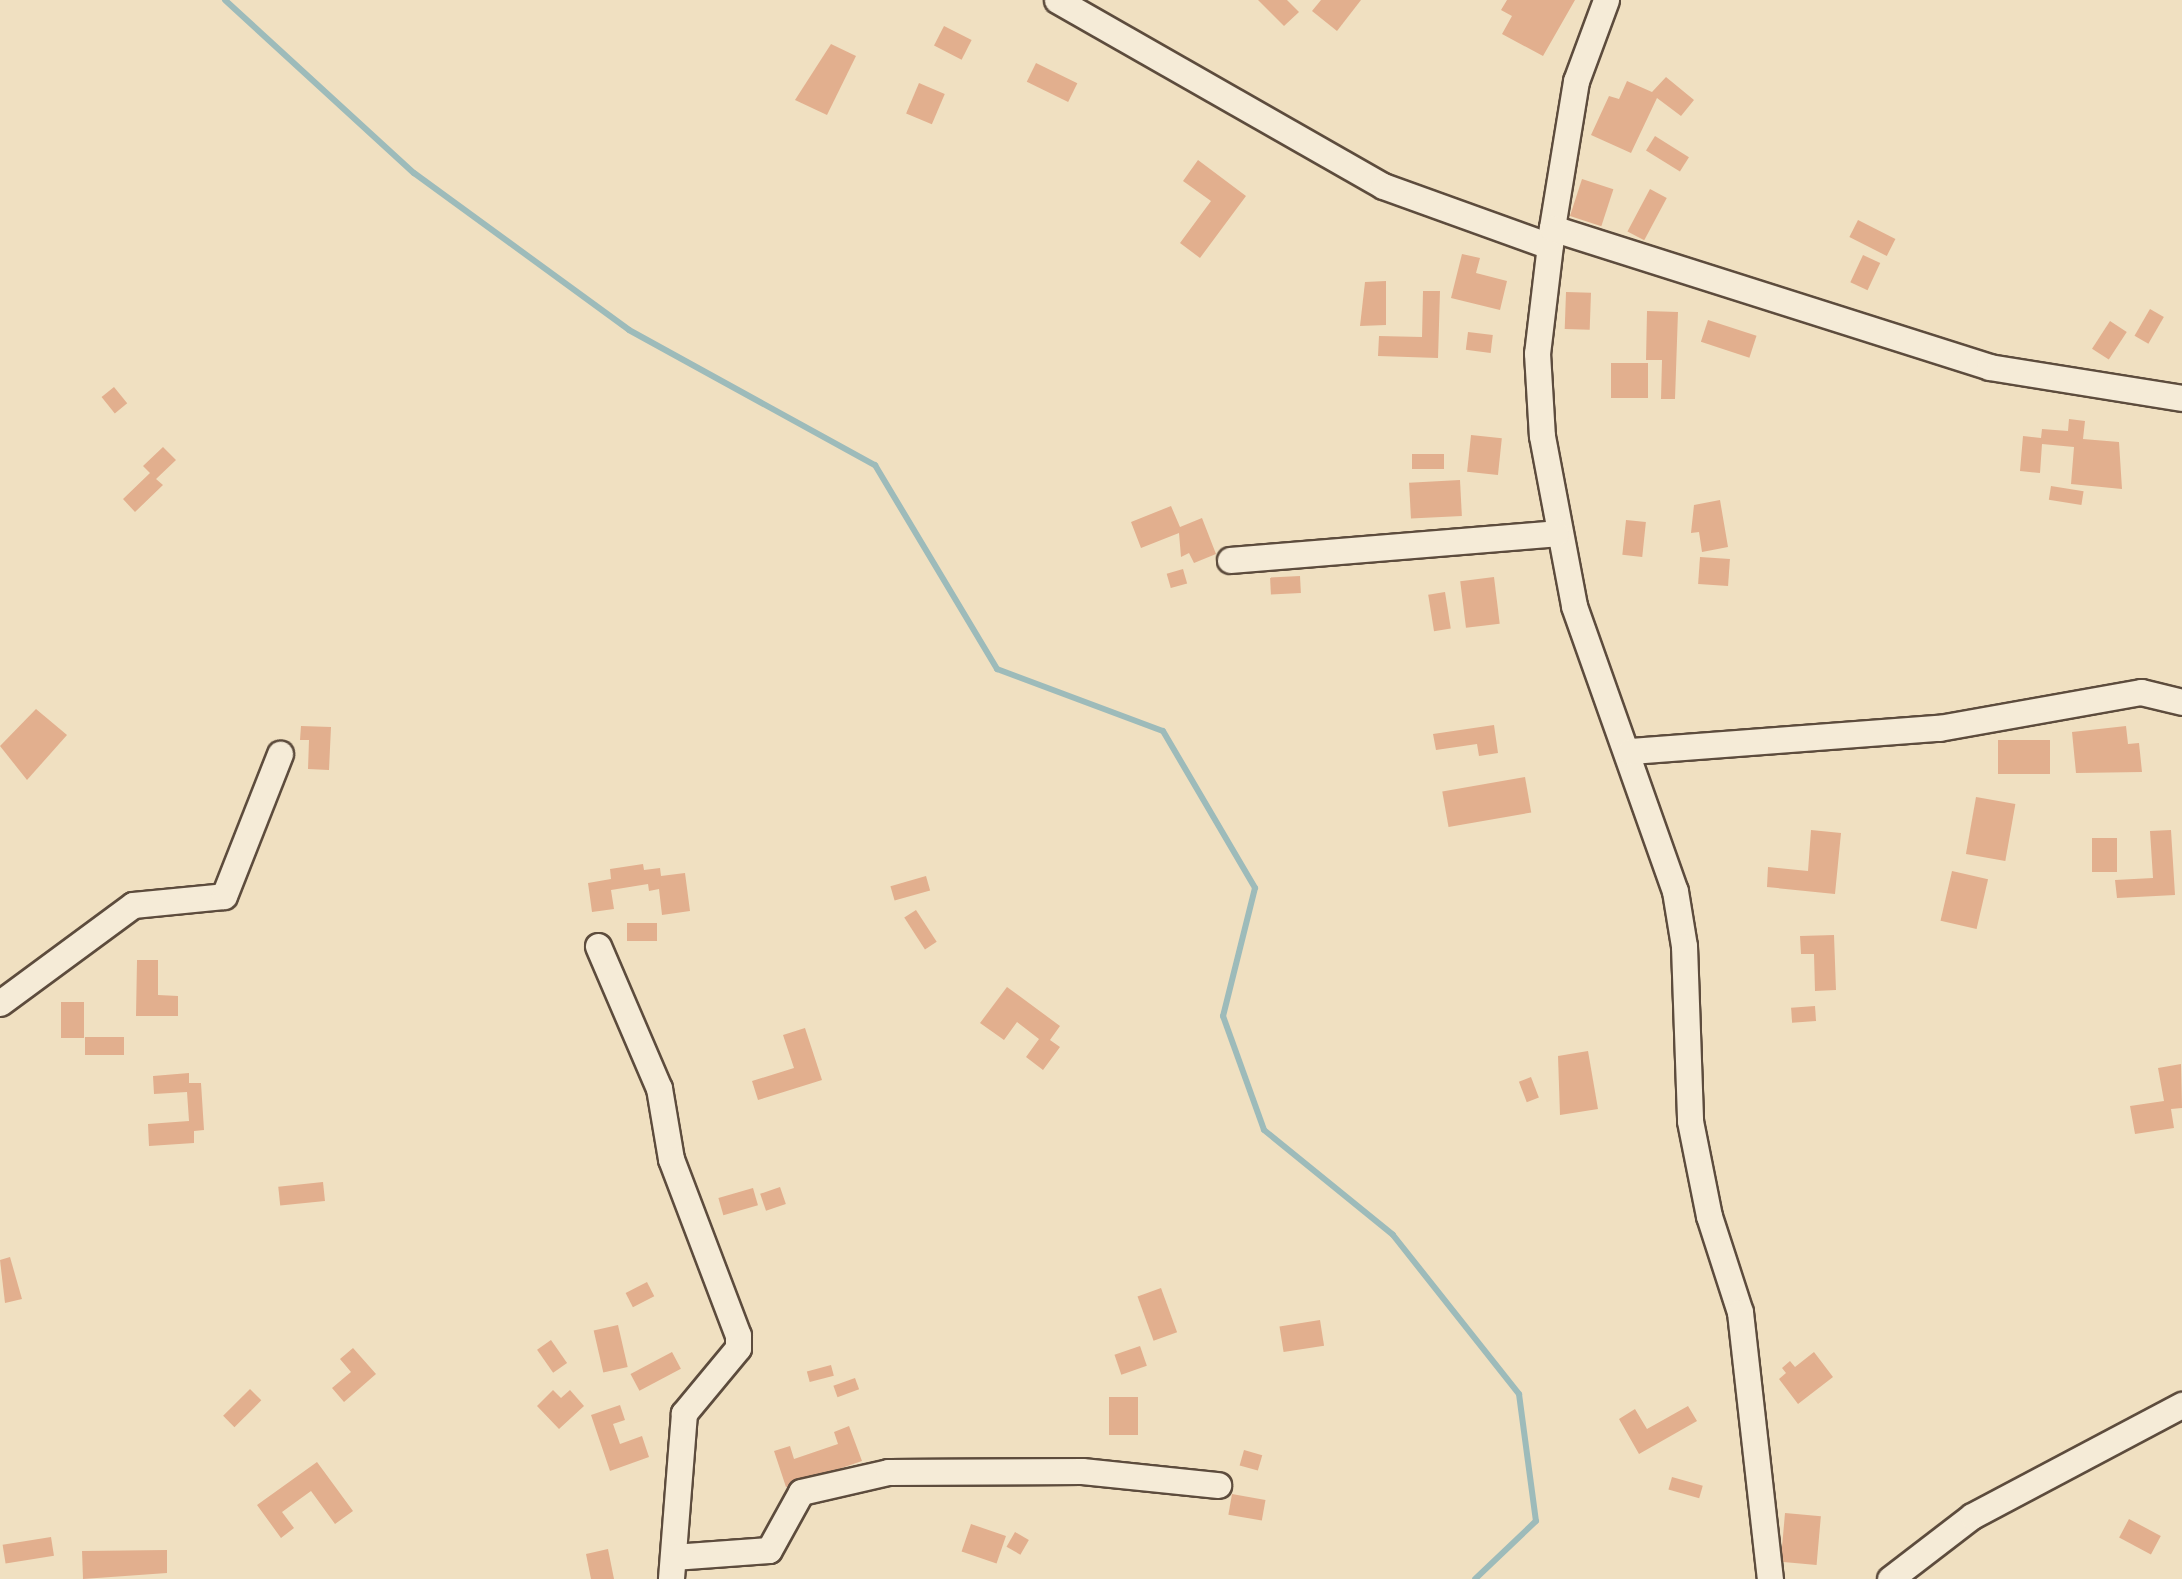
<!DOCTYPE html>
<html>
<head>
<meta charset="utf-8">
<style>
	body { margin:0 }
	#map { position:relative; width:2182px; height:1579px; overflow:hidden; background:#f0e0c1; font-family:Vollkorn,serif }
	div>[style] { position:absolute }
	.stream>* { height:6px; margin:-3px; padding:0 3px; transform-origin:3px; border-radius:3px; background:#9dbbba }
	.building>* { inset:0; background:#e2af8e; transform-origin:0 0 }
	.roads { filter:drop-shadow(2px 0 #5d4c3d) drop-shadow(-2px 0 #5d4c3d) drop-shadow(0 2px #5d4c3d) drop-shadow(0 -2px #5d4c3d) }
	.minor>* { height:25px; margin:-12.5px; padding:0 12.5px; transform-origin:12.5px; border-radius:12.5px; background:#f5ebd7 }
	span { translate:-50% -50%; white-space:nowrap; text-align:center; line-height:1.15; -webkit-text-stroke:9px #f5ebd7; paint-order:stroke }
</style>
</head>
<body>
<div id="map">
	<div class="stream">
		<i style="left:225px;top:0;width:256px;rotate:42.5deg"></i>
		<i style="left:414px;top:173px;width:266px;rotate:36.1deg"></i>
		<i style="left:629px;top:330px;width:281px;rotate:28.8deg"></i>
		<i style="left:875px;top:465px;width:238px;rotate:59.1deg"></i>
		<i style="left:997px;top:669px;width:177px;rotate:20.5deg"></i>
		<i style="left:1163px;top:731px;width:182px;rotate:59.6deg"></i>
		<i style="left:1255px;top:888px;width:132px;rotate:104deg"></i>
		<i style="left:1223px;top:1016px;width:121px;rotate:70.2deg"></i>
		<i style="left:1264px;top:1130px;width:166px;rotate:39.1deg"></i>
		<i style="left:1393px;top:1235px;width:203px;rotate:51.6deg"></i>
		<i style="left:1519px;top:1394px;width:128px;rotate:82.4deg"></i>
		<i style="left:1536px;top:1521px;width:84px;rotate:136.4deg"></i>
	</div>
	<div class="building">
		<i style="clip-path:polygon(1258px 0,1287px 0,1299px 12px,1284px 26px)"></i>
		<i style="clip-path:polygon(1321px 0,1361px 0,1337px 31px,1312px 11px)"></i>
		<i style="clip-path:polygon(1507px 0,1575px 0,1543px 56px,1502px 34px,1512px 16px,1501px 10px)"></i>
		<i style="left:944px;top:26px;width:31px;height:22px;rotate:27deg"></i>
		<i style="clip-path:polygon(831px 44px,856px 56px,827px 115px,795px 100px)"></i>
		<i style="left:1036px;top:63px;width:46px;height:21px;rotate:26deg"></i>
		<i style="clip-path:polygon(1666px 77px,1694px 100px,1681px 116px,1657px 98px,1631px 153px,1591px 135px,1609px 96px,1619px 99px,1627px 81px,1652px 92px)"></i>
		<i style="left:919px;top:83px;width:28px;height:33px;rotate:23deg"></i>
		<i style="left:1655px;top:136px;width:40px;height:17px;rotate:32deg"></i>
		<i style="clip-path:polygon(1198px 160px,1246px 196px,1200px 258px,1180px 243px,1211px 201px,1183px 181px)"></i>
		<i style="left:1582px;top:179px;width:33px;height:39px;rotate:18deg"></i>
		<i style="left:1650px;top:189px;width:19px;height:48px;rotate:28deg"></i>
		<i style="left:1858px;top:220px;width:42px;height:19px;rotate:27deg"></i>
		<i style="clip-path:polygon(1462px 254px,1480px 258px,1476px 273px,1507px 281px,1500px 310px,1451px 298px)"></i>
		<i style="left:1863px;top:255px;width:19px;height:30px;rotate:25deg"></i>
		<i style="clip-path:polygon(1386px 281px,1386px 325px,1360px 326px,1365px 282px)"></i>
		<i style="clip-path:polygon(1423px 291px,1440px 291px,1438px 358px,1378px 356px,1379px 336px,1422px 337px)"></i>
		<i style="left:1566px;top:292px;width:25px;height:37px;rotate:2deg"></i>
		<i style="left:2150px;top:309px;width:16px;height:31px;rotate:30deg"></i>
		<i style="clip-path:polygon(1647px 311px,1678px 312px,1675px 399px,1661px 399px,1662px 360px,1646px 360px)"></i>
		<i style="left:1708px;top:320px;width:51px;height:23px;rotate:18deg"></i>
		<i style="left:2110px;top:321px;width:20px;height:33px;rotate:33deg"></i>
		<i style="left:1468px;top:332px;width:25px;height:18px;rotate:7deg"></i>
		<i style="left:1648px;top:363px;width:35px;height:37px;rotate:90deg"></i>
		<i style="left:114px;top:387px;width:21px;height:16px;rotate:51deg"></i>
		<i style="clip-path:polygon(2069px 419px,2085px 421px,2083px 439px,2119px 442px,2122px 489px,2071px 484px,2074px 447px,2042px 444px,2040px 473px,2020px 471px,2023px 436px,2041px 438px,2042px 429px,2068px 431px)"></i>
		<i style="left:1471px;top:435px;width:31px;height:37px;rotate:6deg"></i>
		<i style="clip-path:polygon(163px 447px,176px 460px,156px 479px,163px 485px,135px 512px,123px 499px,150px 473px,143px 466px)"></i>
		<i style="left:1412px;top:454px;width:32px;height:15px"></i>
		<i style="left:1460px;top:480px;width:36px;height:51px;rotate:87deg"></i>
		<i style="left:2051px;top:486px;width:33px;height:14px;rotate:9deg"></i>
		<i style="clip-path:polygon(1720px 500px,1728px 547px,1702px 552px,1699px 532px,1691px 533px,1694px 505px)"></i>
		<i style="clip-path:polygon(1171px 506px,1180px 527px,1202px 518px,1216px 554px,1194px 563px,1189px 553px,1181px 557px,1179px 533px,1141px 548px,1131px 522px)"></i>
		<i style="left:1626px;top:520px;width:20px;height:35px;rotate:6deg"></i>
		<i style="left:1700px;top:557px;width:30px;height:27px;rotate:4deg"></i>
		<i style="left:1183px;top:569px;width:15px;height:17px;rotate:74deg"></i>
		<i style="left:1300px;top:576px;width:17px;height:30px;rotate:87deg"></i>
		<i style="left:1494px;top:577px;width:47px;height:34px;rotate:83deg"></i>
		<i style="left:1445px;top:592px;width:37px;height:17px;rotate:81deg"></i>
		<i style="clip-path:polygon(36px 709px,67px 735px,27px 780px,0 746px)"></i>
		<i style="clip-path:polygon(1494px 725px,1498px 753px,1479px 756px,1477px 744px,1436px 750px,1433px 734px)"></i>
		<i style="clip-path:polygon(301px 726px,331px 727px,329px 770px,308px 769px,309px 740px,300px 740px)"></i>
		<i style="clip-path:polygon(2126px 726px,2128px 744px,2139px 743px,2142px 772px,2076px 773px,2072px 732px)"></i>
		<i style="left:1998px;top:740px;width:52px;height:34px"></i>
		<i style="left:1525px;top:777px;width:36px;height:84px;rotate:80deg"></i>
		<i style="left:1976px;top:797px;width:40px;height:58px;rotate:10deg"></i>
		<i style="clip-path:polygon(1811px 830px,1841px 833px,1835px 894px,1767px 887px,1768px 867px,1808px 871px)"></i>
		<i style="clip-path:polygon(2171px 830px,2175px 895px,2117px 898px,2115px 880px,2153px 878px,2150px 831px)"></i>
		<i style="left:2092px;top:838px;width:25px;height:34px"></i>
		<i style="clip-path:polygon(643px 864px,644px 870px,660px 868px,661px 876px,685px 873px,690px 911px,662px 915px,659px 889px,649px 891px,648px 884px,611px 890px,614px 909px,592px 912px,588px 883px,611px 879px,610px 869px)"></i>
		<i style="left:1952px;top:871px;width:37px;height:51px;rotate:13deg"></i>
		<i style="left:926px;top:876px;width:15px;height:37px;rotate:74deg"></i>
		<i style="left:916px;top:910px;width:38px;height:14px;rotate:57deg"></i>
		<i style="left:627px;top:923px;width:30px;height:18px"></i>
		<i style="clip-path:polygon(1834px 935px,1836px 990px,1815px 991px,1814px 954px,1801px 954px,1800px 936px)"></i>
		<i style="clip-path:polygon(137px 960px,158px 960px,158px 995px,178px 996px,178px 1016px,136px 1016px)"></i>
		<i style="clip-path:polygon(1007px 987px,1060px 1026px,1050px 1040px,1060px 1047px,1043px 1070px,1026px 1057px,1039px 1039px,1017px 1022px,1004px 1040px,980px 1023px)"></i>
		<i style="left:61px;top:1002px;width:23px;height:36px"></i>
		<i style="left:1815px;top:1006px;width:15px;height:24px;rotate:86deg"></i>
		<i style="clip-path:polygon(805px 1028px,822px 1080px,758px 1100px,752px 1081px,794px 1068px,783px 1035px)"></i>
		<i style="left:124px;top:1037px;width:18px;height:39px;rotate:90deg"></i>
		<i style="clip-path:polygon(1588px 1051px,1598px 1109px,1560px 1115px,1558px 1056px)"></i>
		<i style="clip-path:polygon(2181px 1064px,2182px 1108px,2171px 1109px,2174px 1128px,2135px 1134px,2130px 1106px,2164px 1101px,2158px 1068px)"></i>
		<i style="clip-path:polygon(189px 1073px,189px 1083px,201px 1083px,204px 1130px,194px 1131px,194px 1143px,149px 1146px,148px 1124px,189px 1121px,187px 1092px,154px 1094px,153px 1076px)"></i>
		<i style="left:1531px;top:1077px;width:22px;height:13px;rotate:69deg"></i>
		<i style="left:323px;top:1182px;width:19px;height:45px;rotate:84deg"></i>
		<i style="left:780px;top:1187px;width:18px;height:21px;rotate:71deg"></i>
		<i style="left:753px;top:1188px;width:18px;height:36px;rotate:74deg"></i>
		<i style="clip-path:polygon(10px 1257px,22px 1299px,5px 1303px,0 1260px)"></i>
		<i style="left:647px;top:1282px;width:16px;height:24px;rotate:63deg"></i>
		<i style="left:1161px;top:1288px;width:47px;height:25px;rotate:70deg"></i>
		<i style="left:1320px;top:1320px;width:26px;height:41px;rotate:81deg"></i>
		<i style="left:618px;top:1325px;width:43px;height:25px;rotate:77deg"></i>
		<i style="left:551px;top:1340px;width:28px;height:17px;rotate:55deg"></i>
		<i style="left:1140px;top:1346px;width:21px;height:27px;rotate:71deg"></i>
		<i style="clip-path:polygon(353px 1348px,376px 1374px,344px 1402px,332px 1388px,351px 1372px,340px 1359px)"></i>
		<i style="left:672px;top:1352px;width:19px;height:47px;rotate:62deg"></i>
		<i style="clip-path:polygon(1814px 1352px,1833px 1377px,1798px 1404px,1779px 1379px,1786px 1373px,1782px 1368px,1790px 1361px,1795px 1367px)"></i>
		<i style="left:831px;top:1365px;width:11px;height:25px;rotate:75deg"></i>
		<i style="left:855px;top:1378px;width:12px;height:23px;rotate:70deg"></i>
		<i style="left:250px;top:1389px;width:16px;height:38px;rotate:45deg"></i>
		<i style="clip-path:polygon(553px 1390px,561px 1398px,570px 1390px,584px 1406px,559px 1429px,537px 1406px)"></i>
		<i style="left:1138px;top:1397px;width:38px;height:29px;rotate:90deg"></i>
		<i style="clip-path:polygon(620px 1405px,625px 1420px,613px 1424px,620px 1444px,642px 1436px,649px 1457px,610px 1471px,591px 1415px)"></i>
		<i style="clip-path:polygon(1688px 1406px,1697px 1421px,1639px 1454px,1619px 1419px,1635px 1409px,1647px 1429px)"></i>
		<i style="clip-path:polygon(849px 1426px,862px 1461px,786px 1487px,774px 1451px,790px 1446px,794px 1459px,838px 1444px,834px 1432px)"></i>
		<i style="left:1244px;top:1450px;width:19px;height:16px;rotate:16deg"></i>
		<i style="clip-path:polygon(317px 1462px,353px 1511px,335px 1524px,311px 1491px,282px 1512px,294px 1528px,281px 1538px,257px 1505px)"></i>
		<i style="left:1672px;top:1477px;width:32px;height:13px;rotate:16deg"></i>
		<i style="left:1232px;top:1494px;width:34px;height:21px;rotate:10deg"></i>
		<i style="left:1785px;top:1513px;width:36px;height:49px;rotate:5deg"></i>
		<i style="left:2129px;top:1519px;width:36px;height:21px;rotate:28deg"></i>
		<i style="left:971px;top:1524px;width:37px;height:29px;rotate:19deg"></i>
		<i style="left:1015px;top:1532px;width:16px;height:17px;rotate:30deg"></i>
		<i style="left:51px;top:1537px;width:19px;height:49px;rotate:81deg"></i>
		<i style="clip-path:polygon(608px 1549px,614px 1579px,591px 1579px,586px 1554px)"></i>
		<i style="clip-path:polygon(167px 1550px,167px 1573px,83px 1579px,82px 1551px)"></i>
	</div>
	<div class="roads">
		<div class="minor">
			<i style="left:1057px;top:0;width:375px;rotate:29.7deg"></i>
			<i style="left:1383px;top:186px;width:177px;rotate:19.8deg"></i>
			<i style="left:1606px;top:0;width:86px;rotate:110.3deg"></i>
			<i style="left:1576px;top:81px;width:149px;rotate:99.3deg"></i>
			<i style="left:1552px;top:228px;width:126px;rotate:96.8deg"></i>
			<i style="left:1537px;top:353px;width:83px;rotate:86.6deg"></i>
			<i style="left:1542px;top:436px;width:173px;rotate:79.3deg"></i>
			<i style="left:1574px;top:606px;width:302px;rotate:70.5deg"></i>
			<i style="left:1675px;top:891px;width:56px;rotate:80.7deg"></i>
			<i style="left:1684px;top:946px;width:175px;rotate:88deg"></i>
			<i style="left:1690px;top:1121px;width:97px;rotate:78.7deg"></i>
			<i style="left:1709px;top:1216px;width:101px;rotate:72.1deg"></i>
			<i style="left:1740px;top:1312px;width:269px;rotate:83.6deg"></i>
			<i style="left:1552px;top:228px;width:459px;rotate:17.6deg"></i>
			<i style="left:1989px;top:367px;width:195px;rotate:9.1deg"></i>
			<i style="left:1230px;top:560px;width:327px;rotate:-4.7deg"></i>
			<i style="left:1630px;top:751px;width:310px;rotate:-4.3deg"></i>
			<i style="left:1939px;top:728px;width:205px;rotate:-10.1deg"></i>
			<i style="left:2141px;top:692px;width:42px;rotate:13.7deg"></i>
			<i style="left:598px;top:946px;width:155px;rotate:66.8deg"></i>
			<i style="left:659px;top:1088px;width:72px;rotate:80.4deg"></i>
			<i style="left:671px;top:1159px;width:188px;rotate:69.2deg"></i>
			<i style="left:738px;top:1335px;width:13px;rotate:90deg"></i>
			<i style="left:738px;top:1348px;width:85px;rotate:129.7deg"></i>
			<i style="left:684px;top:1413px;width:167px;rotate:94.5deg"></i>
			<i style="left:0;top:1003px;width:165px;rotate:-36.4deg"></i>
			<i style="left:133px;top:905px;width:91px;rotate:-5.6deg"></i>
			<i style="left:224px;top:896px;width:153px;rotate:-68.5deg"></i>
			<i style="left:673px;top:1557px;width:96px;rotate:-4.2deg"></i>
			<i style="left:769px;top:1550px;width:66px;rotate:-61.1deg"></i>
			<i style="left:801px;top:1492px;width:89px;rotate:-12.9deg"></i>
			<i style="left:888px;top:1472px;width:194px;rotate:-0.3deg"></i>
			<i style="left:1082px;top:1471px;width:137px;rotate:5.9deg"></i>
			<i style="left:1890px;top:1579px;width:103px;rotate:-37.5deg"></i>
			<i style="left:1972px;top:1516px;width:238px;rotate:-27.9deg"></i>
		</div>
	</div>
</div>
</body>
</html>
